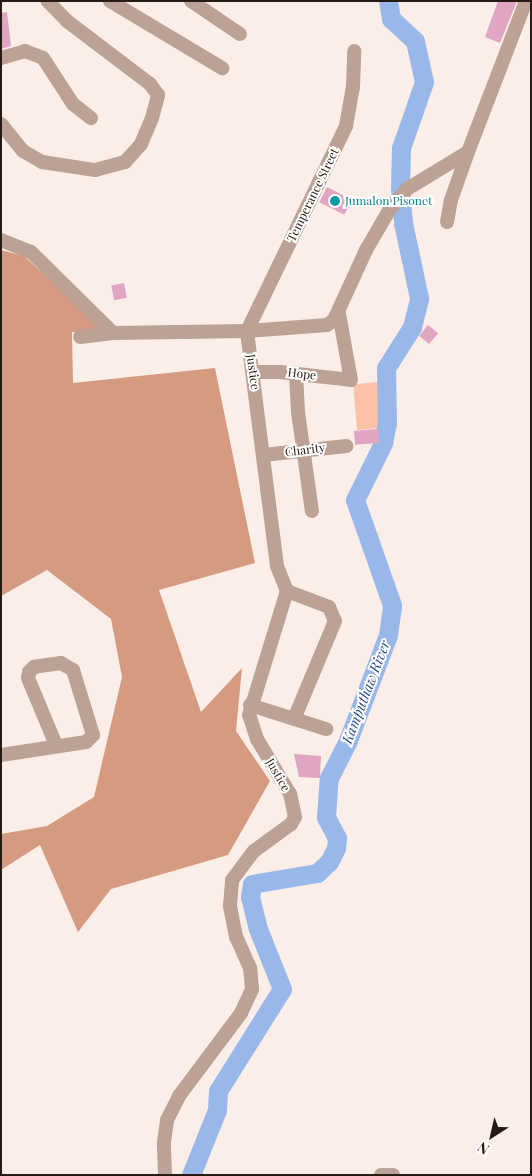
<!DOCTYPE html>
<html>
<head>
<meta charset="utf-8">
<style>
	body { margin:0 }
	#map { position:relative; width:532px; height:1176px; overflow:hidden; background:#fbeee8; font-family:"Playfair Display",serif }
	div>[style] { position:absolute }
	.green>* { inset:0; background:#fdc1a6; transform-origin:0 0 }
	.forest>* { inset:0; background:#d59b80 }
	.river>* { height:19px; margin:-9.5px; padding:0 9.5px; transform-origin:9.5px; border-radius:9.5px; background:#99b8ea }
	.building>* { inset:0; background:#e0a5c2; transform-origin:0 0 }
	.minor>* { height:14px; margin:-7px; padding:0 7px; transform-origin:7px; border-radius:7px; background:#bba294 }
	.dots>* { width:14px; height:14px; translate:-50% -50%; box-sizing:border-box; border:2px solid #fff; border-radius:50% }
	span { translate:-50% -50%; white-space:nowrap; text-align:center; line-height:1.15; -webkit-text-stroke:4px #fff; paint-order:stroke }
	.street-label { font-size:12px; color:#261a15 }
	.culture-label { font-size:12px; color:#0d838f }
	.left { translate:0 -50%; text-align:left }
	.water-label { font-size:14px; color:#264a86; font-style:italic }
	.frame { position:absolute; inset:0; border:2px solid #261a15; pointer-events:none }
	.north { position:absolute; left:467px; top:1111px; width:50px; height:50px; -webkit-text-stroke:4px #fff; paint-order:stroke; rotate:215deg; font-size:14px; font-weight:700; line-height:20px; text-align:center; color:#261a15 }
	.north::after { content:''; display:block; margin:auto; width:18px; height:22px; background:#261a15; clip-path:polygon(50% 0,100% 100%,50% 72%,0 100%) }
</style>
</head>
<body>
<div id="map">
	<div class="green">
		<i style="left:378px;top:382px;width:46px;height:25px;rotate:85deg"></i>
	</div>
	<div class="forest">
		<i style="clip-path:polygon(1px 250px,24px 256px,102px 328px,83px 333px,72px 332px,73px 383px,215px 368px,255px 563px,159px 590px,201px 712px,242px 668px,236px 731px,270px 781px,228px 855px,111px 889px,78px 932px,40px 845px,1px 870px,1px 834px,47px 826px,94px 797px,122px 677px,111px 619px,47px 570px,1px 596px)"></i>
	</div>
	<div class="river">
		<i style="left:191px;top:1175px;width:70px;rotate:-68.2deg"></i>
		<i style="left:217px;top:1110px;width:19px;rotate:-87deg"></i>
		<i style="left:218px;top:1091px;width:120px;rotate:-57.9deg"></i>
		<i style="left:282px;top:989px;width:65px;rotate:-111.8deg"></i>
		<i style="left:258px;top:929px;width:33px;rotate:-104deg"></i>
		<i style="left:250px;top:897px;width:13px;rotate:-81deg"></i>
		<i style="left:252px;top:884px;width:66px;rotate:-9.6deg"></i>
		<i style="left:317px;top:873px;width:16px;rotate:-43deg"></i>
		<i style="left:329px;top:862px;width:16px;rotate:-63deg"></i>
		<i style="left:336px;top:848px;width:10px;rotate:-84deg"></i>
		<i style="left:337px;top:838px;width:24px;rotate:-118deg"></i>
		<i style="left:326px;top:817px;width:39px;rotate:-86deg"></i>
		<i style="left:329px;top:778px;width:39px;rotate:-63deg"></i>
		<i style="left:347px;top:743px;width:116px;rotate:-69.2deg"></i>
		<i style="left:388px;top:635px;width:30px;rotate:-82deg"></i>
		<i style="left:392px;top:605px;width:111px;rotate:-109.4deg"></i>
		<i style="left:355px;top:500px;width:64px;rotate:-63.8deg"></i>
		<i style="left:383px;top:443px;width:20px;rotate:-79deg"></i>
		<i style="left:387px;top:423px;width:55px;rotate:-91deg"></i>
		<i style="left:386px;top:368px;width:49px;rotate:-57.6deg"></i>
		<i style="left:412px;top:327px;width:30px;rotate:-76deg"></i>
		<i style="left:419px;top:298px;width:77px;rotate:-102deg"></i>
		<i style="left:403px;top:223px;width:35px;rotate:-95deg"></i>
		<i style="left:400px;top:188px;width:40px;rotate:-88.6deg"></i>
		<i style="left:401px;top:148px;width:70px;rotate:-70.8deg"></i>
		<i style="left:424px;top:82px;width:42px;rotate:-102.4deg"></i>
		<i style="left:415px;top:41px;width:33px;rotate:-137deg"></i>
		<i style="left:391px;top:19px;width:18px;rotate:-99deg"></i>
	</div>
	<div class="building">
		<i style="clip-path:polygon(498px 1px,517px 1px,500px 43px,485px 37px)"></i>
		<i style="clip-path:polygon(7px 12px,11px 46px,1px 49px,1px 13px)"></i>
		<i style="left:327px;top:187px;width:28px;height:17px;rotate:27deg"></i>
		<i style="left:124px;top:283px;width:15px;height:13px;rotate:79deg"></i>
		<i style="left:428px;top:325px;width:13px;height:14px;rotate:39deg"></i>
		<i style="left:378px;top:429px;width:14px;height:24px;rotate:86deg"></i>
		<i style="clip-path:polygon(294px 754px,321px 756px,320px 778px,299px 777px)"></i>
	</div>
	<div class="minor">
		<i style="left:110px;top:1px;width:131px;rotate:30.9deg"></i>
		<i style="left:191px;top:1px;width:59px;rotate:34deg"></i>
		<i style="left:1px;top:58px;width:25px;rotate:-16deg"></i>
		<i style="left:25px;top:51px;width:19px;rotate:21deg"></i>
		<i style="left:43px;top:58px;width:55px;rotate:56.9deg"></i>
		<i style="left:73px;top:104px;width:23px;rotate:38deg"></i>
		<i style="left:1px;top:124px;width:35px;rotate:51deg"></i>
		<i style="left:23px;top:151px;width:22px;rotate:30deg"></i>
		<i style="left:42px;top:162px;width:54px;rotate:8.6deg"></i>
		<i style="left:95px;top:170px;width:31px;rotate:-15deg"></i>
		<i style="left:125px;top:162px;width:24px;rotate:-48deg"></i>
		<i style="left:141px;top:144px;width:28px;rotate:-67deg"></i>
		<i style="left:152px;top:118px;width:24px;rotate:-75deg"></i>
		<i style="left:158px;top:95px;width:14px;rotate:-126deg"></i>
		<i style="left:150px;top:84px;width:104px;rotate:-142.8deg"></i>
		<i style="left:67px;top:21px;width:28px;rotate:-134deg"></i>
		<i style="left:447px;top:222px;width:22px;rotate:-80deg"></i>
		<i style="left:451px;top:200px;width:51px;rotate:-70.5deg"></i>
		<i style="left:1px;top:240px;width:32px;rotate:22deg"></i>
		<i style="left:31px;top:252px;width:115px;rotate:44.6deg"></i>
		<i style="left:80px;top:337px;width:33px;rotate:-7deg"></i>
		<i style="left:113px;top:333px;width:134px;rotate:-0.9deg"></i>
		<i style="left:247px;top:331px;width:80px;rotate:-4.3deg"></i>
		<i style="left:327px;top:325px;width:9px;rotate:-36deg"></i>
		<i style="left:334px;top:320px;width:77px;rotate:-65.4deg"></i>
		<i style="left:366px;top:250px;width:48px;rotate:-59.7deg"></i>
		<i style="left:390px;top:209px;width:26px;rotate:-50deg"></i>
		<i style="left:407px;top:189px;width:71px;rotate:-31.2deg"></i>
		<i style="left:468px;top:152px;width:162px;rotate:-69deg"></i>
		<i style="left:252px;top:372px;width:28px"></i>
		<i style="left:280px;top:372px;width:71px;rotate:6.4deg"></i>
		<i style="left:351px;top:380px;width:67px;rotate:-100.3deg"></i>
		<i style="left:296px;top:374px;width:38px;rotate:87deg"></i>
		<i style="left:298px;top:412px;width:100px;rotate:82deg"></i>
		<i style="left:263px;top:455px;width:84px;rotate:-6.1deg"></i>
		<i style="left:287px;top:591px;width:45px;rotate:20.9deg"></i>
		<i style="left:329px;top:607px;width:15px;rotate:67deg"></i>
		<i style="left:335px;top:621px;width:106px;rotate:112.7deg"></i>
		<i style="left:250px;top:705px;width:80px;rotate:17.5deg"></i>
		<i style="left:1px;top:755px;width:86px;rotate:-8.7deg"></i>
		<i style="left:86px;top:742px;width:10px;rotate:-45deg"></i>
		<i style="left:93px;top:735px;width:68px;rotate:-107.1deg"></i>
		<i style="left:73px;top:670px;width:14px;rotate:-150deg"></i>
		<i style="left:61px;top:663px;width:27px;rotate:172deg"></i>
		<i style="left:34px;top:667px;width:7px;rotate:135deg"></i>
		<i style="left:29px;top:672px;width:6px;rotate:99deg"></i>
		<i style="left:28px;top:678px;width:73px;rotate:67.3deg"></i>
		<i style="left:165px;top:1175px;width:33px;rotate:-92deg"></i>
		<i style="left:164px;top:1142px;width:22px;rotate:-82deg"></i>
		<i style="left:167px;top:1120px;width:27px;rotate:-63deg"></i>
		<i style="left:179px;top:1096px;width:104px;rotate:-53.2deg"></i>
		<i style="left:241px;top:1013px;width:26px;rotate:-65deg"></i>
		<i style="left:252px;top:989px;width:21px;rotate:-95deg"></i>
		<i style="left:250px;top:968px;width:34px;rotate:-114deg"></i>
		<i style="left:236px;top:937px;width:33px;rotate:-101deg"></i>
		<i style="left:230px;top:905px;width:25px;rotate:-85deg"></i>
		<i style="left:232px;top:880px;width:36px;rotate:-53deg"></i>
		<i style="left:254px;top:851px;width:46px;rotate:-36.1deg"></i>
		<i style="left:291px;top:824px;width:8px;rotate:-60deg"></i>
		<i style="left:295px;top:817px;width:24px;rotate:-102deg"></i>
		<i style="left:290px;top:794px;width:64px;rotate:-121deg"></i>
		<i style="left:257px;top:739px;width:25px;rotate:-108deg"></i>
		<i style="left:249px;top:715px;width:130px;rotate:-73deg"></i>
		<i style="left:287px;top:591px;width:27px;rotate:-112deg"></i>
		<i style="left:277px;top:566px;width:237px;rotate:-97.3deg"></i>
		<i style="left:247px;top:331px;width:228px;rotate:-64.2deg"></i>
		<i style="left:346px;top:126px;width:39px;rotate:-80deg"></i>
		<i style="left:353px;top:88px;width:37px;rotate:-88deg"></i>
		<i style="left:381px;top:1175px;width:12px"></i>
	</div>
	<div class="dots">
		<i style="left:335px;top:201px;background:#0f9aa8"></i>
	</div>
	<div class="street-label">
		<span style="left:313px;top:195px;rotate:-64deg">Temperance Street</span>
		<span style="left:253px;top:372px;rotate:82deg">Justice</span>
		<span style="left:302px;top:374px;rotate:7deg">Hope</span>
		<span style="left:305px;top:450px;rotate:-7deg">Charity</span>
		<span style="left:278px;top:775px;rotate:60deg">Justice</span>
	</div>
	<div class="culture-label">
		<span class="left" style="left:345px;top:201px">Jumalon Pisonet</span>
	</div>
	<div class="water-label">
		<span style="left:366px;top:692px;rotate:-69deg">Kamputhaw River</span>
	</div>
	<div class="frame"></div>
	<div class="north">N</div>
</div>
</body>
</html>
